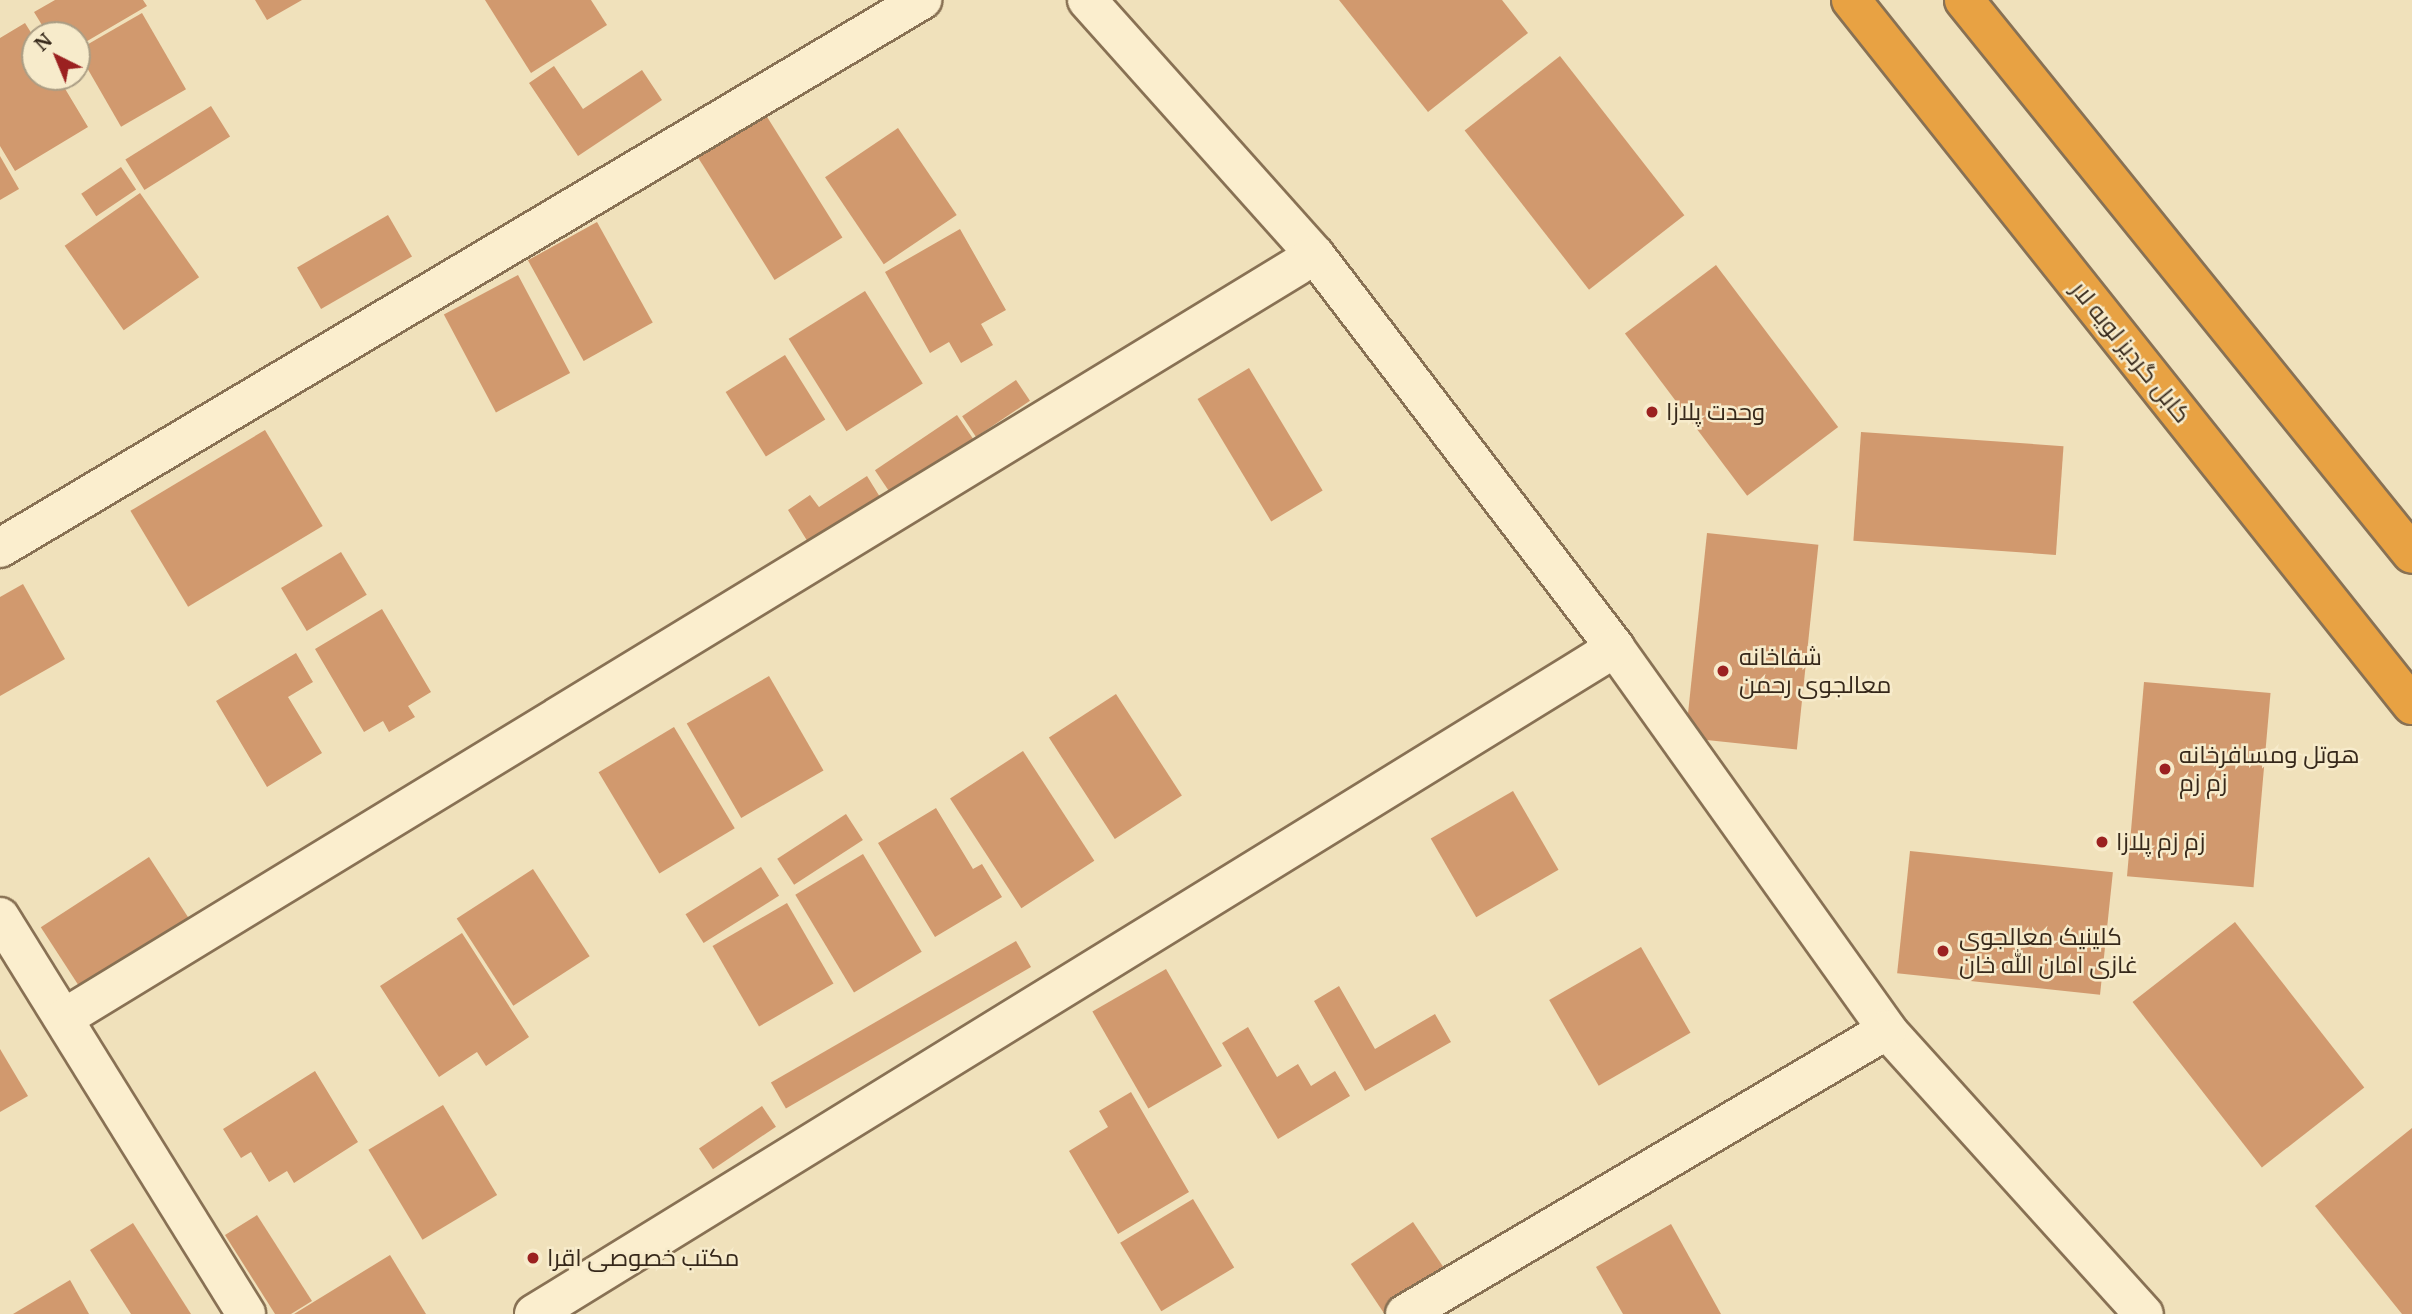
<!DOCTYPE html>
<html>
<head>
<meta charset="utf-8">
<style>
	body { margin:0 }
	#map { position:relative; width:2412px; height:1314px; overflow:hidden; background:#f0e1bb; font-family:Merriweather,Cairo,serif }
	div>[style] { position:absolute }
	.building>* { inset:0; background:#d1996e; transform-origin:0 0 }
	.roads { filter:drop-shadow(2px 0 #887154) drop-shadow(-2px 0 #887154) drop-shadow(0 2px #887154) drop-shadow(0 -2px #887154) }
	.minor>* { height:38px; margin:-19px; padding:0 19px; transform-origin:19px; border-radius:19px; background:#fbeece }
	.highway>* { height:38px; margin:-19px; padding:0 19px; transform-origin:19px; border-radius:19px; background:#e8a243 }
	.dots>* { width:19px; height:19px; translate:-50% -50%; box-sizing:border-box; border:4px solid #f7ebcb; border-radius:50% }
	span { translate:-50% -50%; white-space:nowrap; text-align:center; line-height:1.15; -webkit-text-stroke:5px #f7ebcb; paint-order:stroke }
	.street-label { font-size:24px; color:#36281a }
	.poi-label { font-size:24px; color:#36281a }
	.left { translate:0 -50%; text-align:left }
	.north { position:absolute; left:21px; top:21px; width:70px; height:70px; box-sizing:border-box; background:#f7ebcb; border:2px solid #aa9d84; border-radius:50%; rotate:317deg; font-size:19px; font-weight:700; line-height:28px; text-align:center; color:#36281a }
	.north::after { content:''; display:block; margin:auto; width:24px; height:32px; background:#9b2120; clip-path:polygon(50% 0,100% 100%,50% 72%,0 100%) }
</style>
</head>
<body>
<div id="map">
	<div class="building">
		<i style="clip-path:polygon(55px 0,143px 0,147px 6px,77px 47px,77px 35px,48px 35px,34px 12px)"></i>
		<i style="clip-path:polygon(255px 0,302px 0,267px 20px)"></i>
		<i style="clip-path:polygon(485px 0,591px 0,607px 25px,531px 73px)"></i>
		<i style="clip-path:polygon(1339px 0,1502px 0,1528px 33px,1428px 112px)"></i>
		<i style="left:142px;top:13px;width:88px;height:75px;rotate:60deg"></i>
		<i style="clip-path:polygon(25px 23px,35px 39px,35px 77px,58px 77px,88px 127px,15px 171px,0 146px,0 38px)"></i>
		<i style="left:1560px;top:56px;width:202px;height:121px;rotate:52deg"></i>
		<i style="clip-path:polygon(554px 66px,583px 109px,642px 70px,662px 100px,578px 156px,529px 83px)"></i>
		<i style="left:211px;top:106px;width:36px;height:101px;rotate:58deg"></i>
		<i style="left:764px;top:112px;width:148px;height:80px;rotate:58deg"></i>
		<i style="left:898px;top:128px;width:105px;height:88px;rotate:56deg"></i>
		<i style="clip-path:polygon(0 156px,19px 189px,0 200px)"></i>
		<i style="left:121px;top:167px;width:27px;height:48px;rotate:56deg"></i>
		<i style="left:140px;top:193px;width:103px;height:92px;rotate:55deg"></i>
		<i style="left:388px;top:215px;width:48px;height:105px;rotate:60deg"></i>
		<i style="left:597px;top:222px;width:115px;height:79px;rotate:61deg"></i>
		<i style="clip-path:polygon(960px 229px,1006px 310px,981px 324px,993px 345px,961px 363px,949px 342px,930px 353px,885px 272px)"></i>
		<i style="left:1716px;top:265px;width:203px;height:114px;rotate:53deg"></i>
		<i style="left:518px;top:275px;width:111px;height:84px;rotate:62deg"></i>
		<i style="left:865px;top:291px;width:109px;height:90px;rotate:58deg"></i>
		<i style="left:785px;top:355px;width:76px;height:70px;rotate:58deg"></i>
		<i style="left:1249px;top:368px;width:143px;height:60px;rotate:59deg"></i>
		<i style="left:1016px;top:380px;width:25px;height:65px;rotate:56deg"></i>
		<i style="left:957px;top:415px;width:41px;height:99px;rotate:56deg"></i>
		<i style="left:265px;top:430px;width:112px;height:157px;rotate:59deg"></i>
		<i style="left:1861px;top:432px;width:203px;height:109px;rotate:4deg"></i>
		<i style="clip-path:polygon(867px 476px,888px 510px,816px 555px,788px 510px,810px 495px,819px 507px)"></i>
		<i style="left:1707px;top:533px;width:112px;height:206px;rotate:6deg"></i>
		<i style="left:341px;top:552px;width:50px;height:70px;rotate:59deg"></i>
		<i style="clip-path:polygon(23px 584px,65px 659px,0 696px,0 597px)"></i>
		<i style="clip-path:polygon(382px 609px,431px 692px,408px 706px,415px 717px,389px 732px,383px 721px,364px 732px,315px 649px)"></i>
		<i style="clip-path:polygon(296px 653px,313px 682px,288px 697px,322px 753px,267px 787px,216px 701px)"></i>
		<i style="left:769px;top:676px;width:109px;height:95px;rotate:60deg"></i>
		<i style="left:2144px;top:682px;width:127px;height:195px;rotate:5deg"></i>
		<i style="left:1116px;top:694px;width:121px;height:80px;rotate:57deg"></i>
		<i style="left:674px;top:727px;width:118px;height:88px;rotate:59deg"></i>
		<i style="left:1023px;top:751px;width:131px;height:87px;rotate:57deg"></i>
		<i style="left:1513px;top:791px;width:91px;height:95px;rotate:60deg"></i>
		<i style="clip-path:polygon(936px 808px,973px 869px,982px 864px,1002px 897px,935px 937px,878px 843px)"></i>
		<i style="left:846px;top:814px;width:31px;height:82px;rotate:57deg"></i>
		<i style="left:1910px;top:851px;width:204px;height:123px;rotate:6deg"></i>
		<i style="left:863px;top:854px;width:114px;height:79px;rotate:59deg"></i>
		<i style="left:149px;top:857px;width:87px;height:129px;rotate:57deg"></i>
		<i style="left:761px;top:867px;width:34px;height:89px;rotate:58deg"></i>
		<i style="left:533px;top:869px;width:104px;height:91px;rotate:57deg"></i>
		<i style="left:787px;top:903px;width:93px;height:86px;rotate:60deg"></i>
		<i style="left:2235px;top:922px;width:210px;height:130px;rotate:52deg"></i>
		<i style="clip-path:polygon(462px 933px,529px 1037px,486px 1066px,477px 1052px,439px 1077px,380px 986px)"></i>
		<i style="left:1016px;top:941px;width:30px;height:283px;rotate:60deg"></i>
		<i style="left:1641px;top:947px;width:99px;height:106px;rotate:60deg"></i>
		<i style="left:1166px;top:969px;width:112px;height:85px;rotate:60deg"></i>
		<i style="clip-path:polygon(1339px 986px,1375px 1049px,1435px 1014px,1451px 1042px,1365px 1091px,1314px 1001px)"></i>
		<i style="clip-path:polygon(1248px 1027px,1277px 1077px,1298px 1064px,1311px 1086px,1335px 1071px,1350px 1096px,1278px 1139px,1222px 1043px)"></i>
		<i style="clip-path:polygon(0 1049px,28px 1096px,0 1112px)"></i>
		<i style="clip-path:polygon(315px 1071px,358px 1142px,294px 1183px,287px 1171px,269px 1182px,251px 1152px,241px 1158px,223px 1129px)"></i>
		<i style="clip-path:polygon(1131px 1092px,1189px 1192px,1118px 1234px,1069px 1151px,1108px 1127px,1099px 1111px)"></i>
		<i style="left:443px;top:1105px;width:105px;height:87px;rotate:59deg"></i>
		<i style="left:762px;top:1106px;width:25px;height:76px;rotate:56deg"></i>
		<i style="clip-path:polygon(2412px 1128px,2412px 1314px,2402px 1314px,2315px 1206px)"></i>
		<i style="left:1193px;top:1199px;width:80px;height:85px;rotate:59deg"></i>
		<i style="clip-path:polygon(257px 1215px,312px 1301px,291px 1314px,275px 1314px,225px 1235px)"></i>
		<i style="left:1413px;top:1222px;width:60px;height:75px;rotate:56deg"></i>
		<i style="clip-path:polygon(133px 1223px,191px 1314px,131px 1314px,90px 1250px)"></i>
		<i style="clip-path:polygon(1671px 1224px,1721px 1314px,1623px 1314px,1596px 1267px)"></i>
		<i style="clip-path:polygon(390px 1255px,426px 1314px,294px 1314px)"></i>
		<i style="clip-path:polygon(70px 1280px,89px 1314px,13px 1314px)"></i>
	</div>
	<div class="roads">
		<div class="minor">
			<i style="left:1087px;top:0;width:342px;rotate:48.2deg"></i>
			<i style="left:1315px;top:255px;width:494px;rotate:52.6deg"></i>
			<i style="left:1615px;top:648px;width:469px;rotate:54.5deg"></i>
			<i style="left:1887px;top:1030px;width:383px;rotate:47.9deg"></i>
			<i style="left:0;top:548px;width:1073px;rotate:-30.73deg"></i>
			<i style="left:0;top:917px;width:467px;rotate:58.2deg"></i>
			<i style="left:64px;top:1018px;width:1465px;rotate:-31.38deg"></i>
			<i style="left:534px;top:1314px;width:1270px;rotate:-31.64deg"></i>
			<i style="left:1405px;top:1314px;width:559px;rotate:-30.51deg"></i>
		</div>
		<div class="highway">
			<i style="left:1851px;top:0;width:901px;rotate:51.49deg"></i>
			<i style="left:1964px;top:0;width:712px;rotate:51.04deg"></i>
		</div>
	</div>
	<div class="dots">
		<i style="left:1652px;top:412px;background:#9b2120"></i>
		<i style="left:1723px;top:671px;background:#9b2120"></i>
		<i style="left:2165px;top:769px;background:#9b2120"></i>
		<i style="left:2102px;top:842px;background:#9b2120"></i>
		<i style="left:1943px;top:951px;background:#9b2120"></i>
		<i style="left:533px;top:1258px;background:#9b2120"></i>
	</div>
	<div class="street-label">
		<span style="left:2131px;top:352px;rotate:51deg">کابل گردیز لویه لار</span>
	</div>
	<div class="poi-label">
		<span class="left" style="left:1666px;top:412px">وحدت پلازا</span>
		<span class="left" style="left:1739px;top:671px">شفاخانه<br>معالجوی رحمن</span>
		<span class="left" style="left:2179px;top:769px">هوتل ومسافرخانه<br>زم زم</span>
		<span class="left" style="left:2116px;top:842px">زم زم پلازا</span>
		<span class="left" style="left:1959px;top:951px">کلینیک معالجوی<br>غازی امان الله خان</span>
		<span class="left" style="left:547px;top:1258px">مکتب خصوصی اقرا</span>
	</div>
	<div class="north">N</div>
</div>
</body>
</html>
